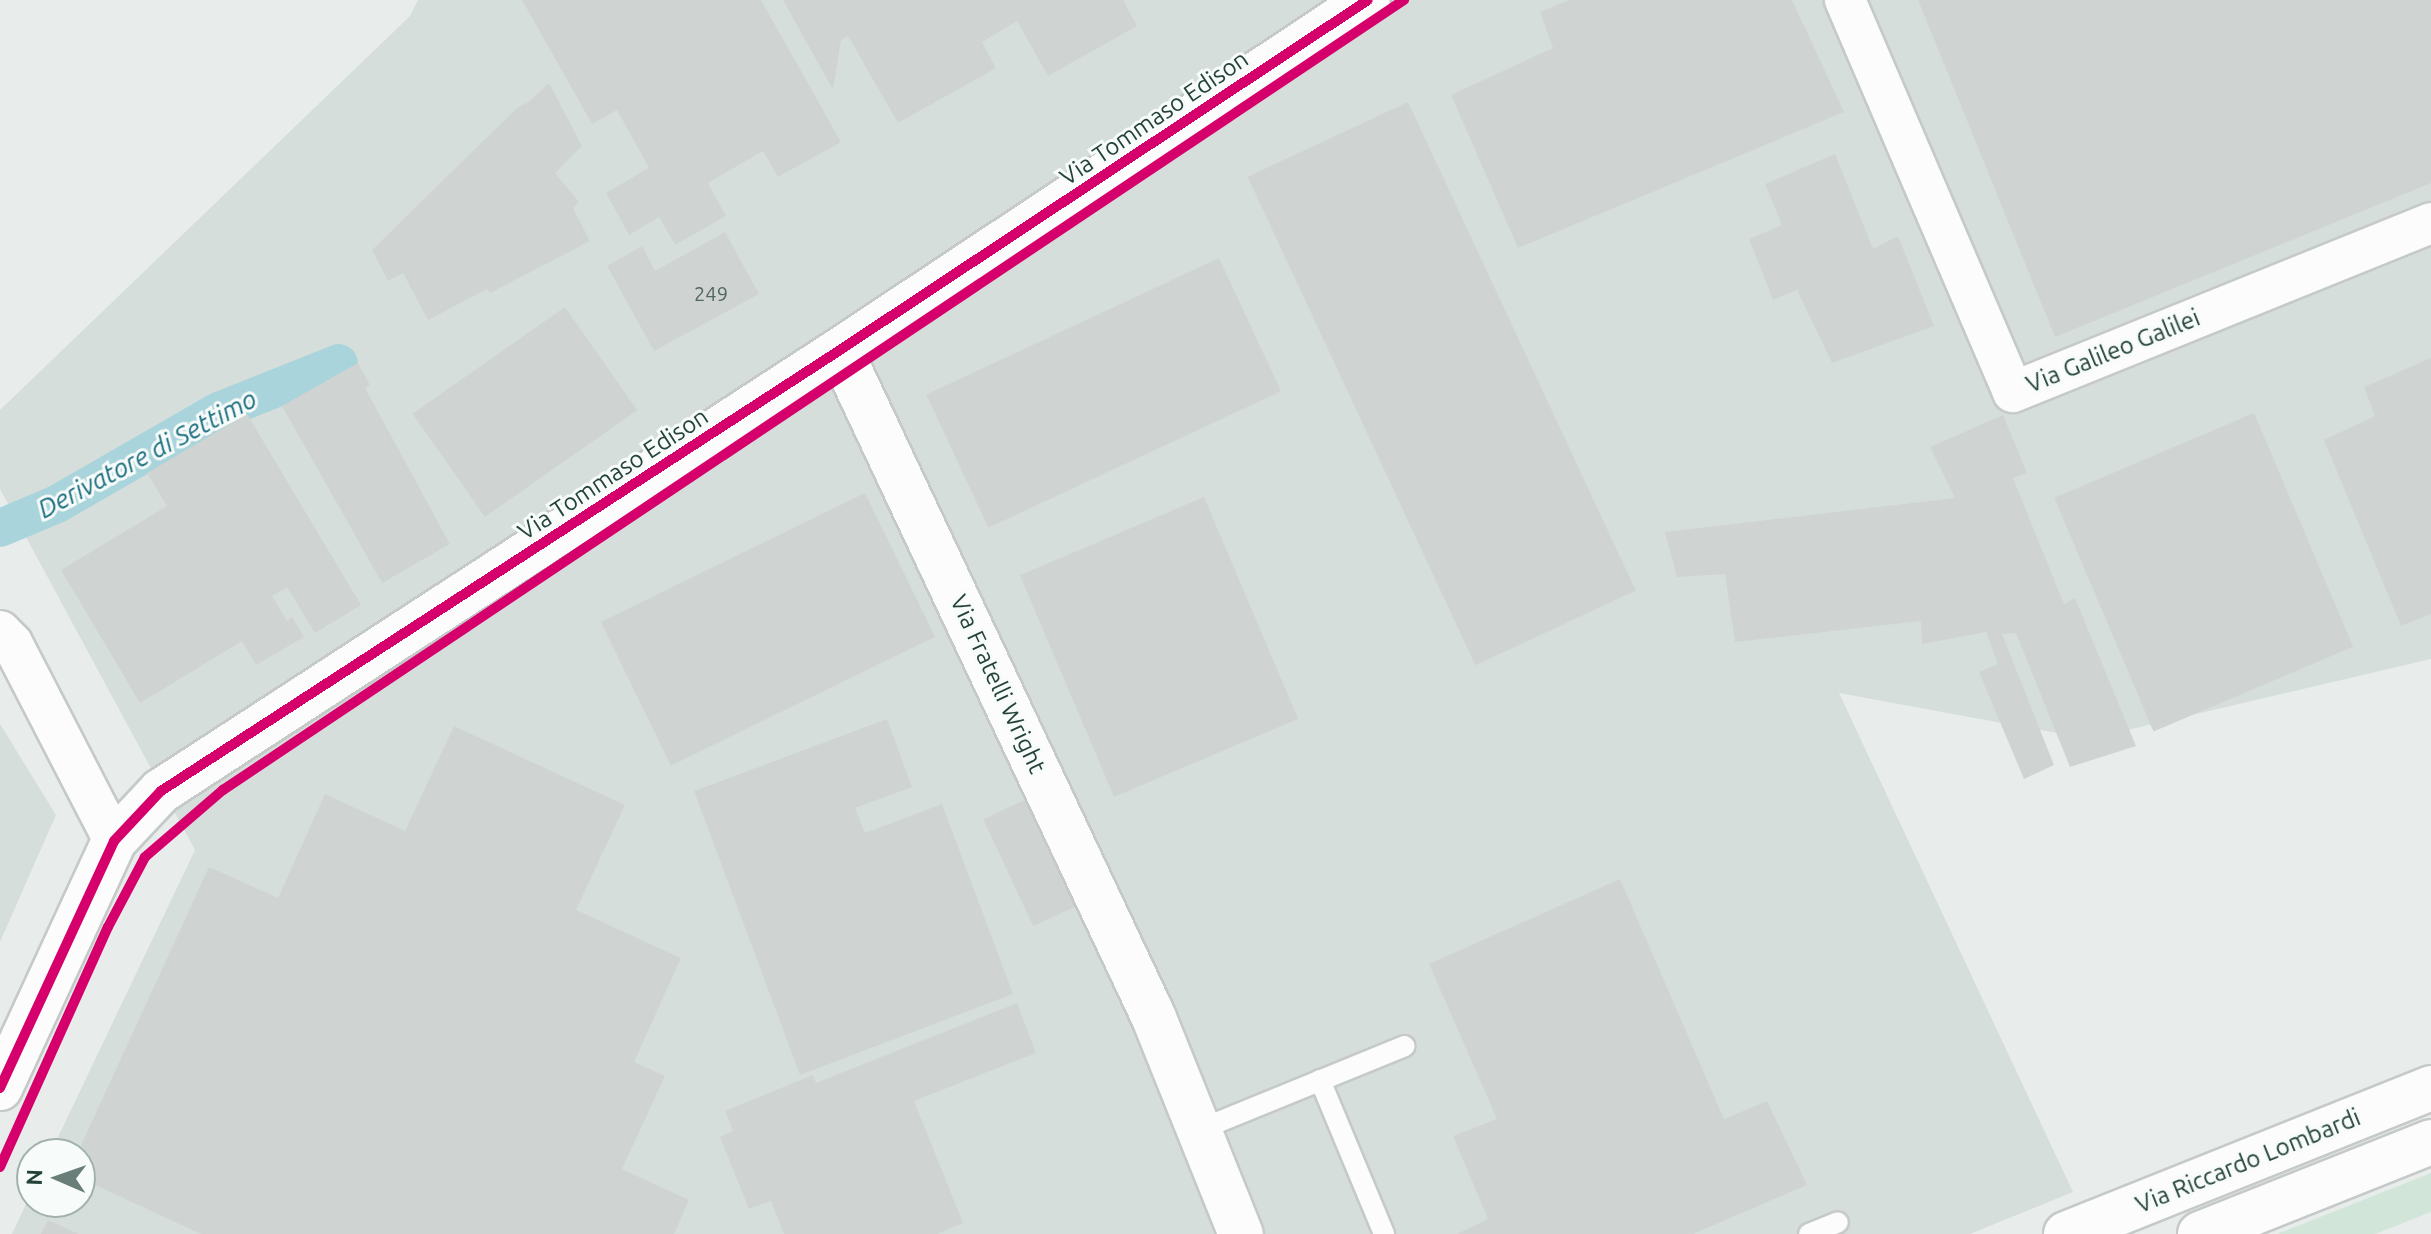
<!DOCTYPE html>
<html>
<head>
<meta charset="utf-8">
<style>
	body { margin:0 }
	#map { position:relative; width:2431px; height:1234px; overflow:hidden; background:#e8edeb; font-family:Ubuntu,sans-serif }
	div>[style] { position:absolute }
	.built>* { inset:0; background:#d6dedb }
	.green>* { inset:0; background:#d1e6d8 }
	.canal>* { height:38px; margin:-19px; padding:0 19px; transform-origin:19px; border-radius:19px; background:#a9d4db }
	.building>* { inset:0; background:#cfd4d2; transform-origin:0 0 }
	.roads { filter:drop-shadow(2px 0 #c5cac8) drop-shadow(-2px 0 #c5cac8) drop-shadow(0 2px #c5cac8) drop-shadow(0 -2px #c5cac8) }
	.lane>* { height:20px; margin:-10px; padding:0 10px; transform-origin:10px; border-radius:10px; background:#fcfcfc }
	.street>* { height:40px; margin:-20px; padding:0 20px; transform-origin:20px; border-radius:20px; background:#fcfcfc }
	.secondary>* { height:44px; margin:-22px; padding:0 22px; transform-origin:22px; border-radius:22px; background:#fcfcfc }
	.cycleway>* { height:10px; margin:-5px; padding:0 5px; transform-origin:5px; border-radius:5px; background:#d6006c }
	span { translate:-50% -50%; white-space:nowrap; text-align:center; line-height:1.15; -webkit-text-stroke:6px #f7fbf9; paint-order:stroke }
	.number-label { font-size:20px; color:#506761 }
	.number-label span { -webkit-text-stroke-width:0 }
	.street-label { font-size:24px; color:#24423a }
	.water-label { font-size:26px; color:#1c6f80; font-style:italic }
	.north { position:absolute; left:16px; top:1138px; width:80px; height:80px; box-sizing:border-box; background:#f7fbf9; border:2px solid #a3b1ad; border-radius:50%; rotate:272deg; font-size:22px; font-weight:700; line-height:32px; text-align:center; color:#24423a }
	.north::after { content:''; display:block; margin:auto; width:28px; height:36px; background:#697e78; clip-path:polygon(50% 0,100% 100%,50% 72%,0 100%) }
</style>
</head>
<body>
<div id="map">
	<div class="built">
		<i style="clip-path:polygon(418px 0,2431px 0,2431px 659px,2089px 739px,1839px 693px,2073px 1192px,1970px 1234px,12px 1234px,32px 1191px,32px 1202px,80px 1202px,80px 1154px,50px 1154px,195px 850px,0 489px,0 410px,410px 16px)"></i>
		<i style="clip-path:polygon(0 724px,56px 815px,0 942px)"></i>
	</div>
	<div class="green">
		<i style="clip-path:polygon(2431px 1173px,2431px 1212px,2375px 1234px,2277px 1234px)"></i>
	</div>
	<div class="canal">
		<i style="left:0;top:528px;width:62px;rotate:-22.8deg"></i>
		<i style="left:57px;top:504px;width:187px;rotate:-29.9deg"></i>
		<i style="left:219px;top:411px;width:129px;rotate:-21.8deg"></i>
	</div>
	<div class="building">
		<i style="clip-path:polygon(522px 0,761px 0,841px 142px,778px 177px,763px 151px,708px 183px,726px 216px,675px 245px,659px 217px,629px 235px,606px 193px,649px 168px,617px 110px,592px 124px)"></i>
		<i style="clip-path:polygon(783px 0,1123px 0,1137px 26px,1048px 76px,1017px 21px,982px 42px,996px 68px,898px 123px,848px 36px,841px 40px,833px 90px)"></i>
		<i style="clip-path:polygon(1569px 0,1792px 0,1844px 112px,1518px 248px,1451px 95px,1553px 48px,1540px 12px)"></i>
		<i style="clip-path:polygon(1918px 0,2431px 0,2431px 183px,2055px 337px)"></i>
		<i style="clip-path:polygon(549px 83px,582px 146px,555px 173px,579px 202px,573px 208px,590px 241px,490px 293px,487px 289px,428px 320px,403px 273px,388px 281px,372px 250px,517px 108px,530px 101px)"></i>
		<i style="left:1408px;top:102px;width:539px;height:177px;rotate:65deg"></i>
		<i style="clip-path:polygon(1835px 154px,1873px 249px,1898px 236px,1934px 326px,1832px 363px,1797px 290px,1773px 300px,1749px 239px,1782px 225px,1765px 184px)"></i>
		<i style="clip-path:polygon(725px 232px,759px 294px,654px 351px,607px 266px,642px 246px,655px 271px)"></i>
		<i style="left:1219px;top:258px;width:147px;height:323px;rotate:65deg"></i>
		<i style="left:565px;top:307px;width:126px;height:186px;rotate:55deg"></i>
		<i style="clip-path:polygon(2431px 358px,2431px 614px,2401px 626px,2324px 440px,2375px 416px,2364px 387px)"></i>
		<i style="clip-path:polygon(358px 363px,370px 385px,365px 388px,450px 544px,382px 583px,282px 406px)"></i>
		<i style="left:2254px;top:413px;width:254px;height:217px;rotate:67deg"></i>
		<i style="clip-path:polygon(247px 414px,361px 605px,315px 633px,287px 587px,272px 596px,287px 621px,292px 617px,304px 637px,256px 665px,242px 641px,140px 703px,61px 570px,167px 506px,147px 473px)"></i>
		<i style="clip-path:polygon(2003px 415px,2027px 473px,2013px 478px,2064px 604px,2075px 598px,2136px 746px,2070px 767px,2016px 633px,2002px 634px,2054px 765px,2024px 779px,1979px 672px,1998px 664px,1986px 632px,1922px 644px,1921px 621px,1735px 642px,1725px 574px,1677px 577px,1665px 532px,1955px 498px,1930px 447px)"></i>
		<i style="left:865px;top:493px;width:160px;height:294px;rotate:64deg"></i>
		<i style="left:1204px;top:497px;width:241px;height:200px;rotate:67deg"></i>
		<i style="clip-path:polygon(887px 719px,912px 787px,855px 808px,865px 833px,942px 804px,1013px 994px,800px 1075px,694px 791px)"></i>
		<i style="clip-path:polygon(454px 726px,625px 805px,576px 910px,681px 958px,634px 1062px,665px 1076px,622px 1169px,689px 1200px,674px 1234px,201px 1234px,80px 1178px,77px 1154px,209px 867px,278px 898px,325px 794px,405px 831px)"></i>
		<i style="left:1044px;top:791px;width:118px;height:67px;rotate:65deg"></i>
		<i style="clip-path:polygon(1620px 879px,1724px 1119px,1767px 1101px,1807px 1185px,1693px 1234px,1457px 1234px,1488px 1219px,1453px 1136px,1497px 1119px,1429px 964px)"></i>
		<i style="clip-path:polygon(1017px 1003px,1036px 1053px,914px 1101px,963px 1223px,937px 1234px,784px 1234px,771px 1201px,749px 1209px,720px 1137px,733px 1131px,725px 1111px,813px 1075px,816px 1083px)"></i>
		<i style="clip-path:polygon(48px 1220px,79px 1234px,41px 1234px)"></i>
	</div>
	<div class="roads">
		<div class="lane">
			<i style="left:1320px;top:1080px;width:167px;rotate:67.4deg"></i>
			<i style="left:1199px;top:1130px;width:222px;rotate:-22.2deg"></i>
			<i style="left:1809px;top:1234px;width:31px;rotate:-22deg"></i>
		</div>
		<div class="street">
			<i style="left:1845px;top:0;width:426px;rotate:66.8deg"></i>
			<i style="left:2013px;top:392px;width:451px;rotate:-22deg"></i>
			<i style="left:0;top:631px;width:17px;rotate:45deg"></i>
			<i style="left:12px;top:643px;width:223px;rotate:62.7deg"></i>
		</div>
		<div class="secondary">
			<i style="left:840px;top:350px;width:738px;rotate:64.82deg"></i>
			<i style="left:1154px;top:1018px;width:233px;rotate:68.1deg"></i>
			<i style="left:0;top:1088px;width:272px;rotate:-65.2deg"></i>
			<i style="left:114px;top:841px;width:69px;rotate:-46.8deg"></i>
			<i style="left:161px;top:791px;width:810px;rotate:-33deg"></i>
			<i style="left:840px;top:350px;width:633px;rotate:-33.54deg"></i>
			<i style="left:2066px;top:1234px;width:393px;rotate:-21.8deg"></i>
			<i style="left:2200px;top:1234px;width:249px;rotate:-21.7deg"></i>
		</div>
	</div>
	<div class="cycleway">
		<i style="left:0;top:1088px;width:272px;rotate:-65.2deg"></i>
		<i style="left:114px;top:841px;width:69px;rotate:-46.8deg"></i>
		<i style="left:161px;top:791px;width:810px;rotate:-33deg"></i>
		<i style="left:840px;top:350px;width:633px;rotate:-33.54deg"></i>
		<i style="left:0;top:1167px;width:263px;rotate:-65.8deg"></i>
		<i style="left:108px;top:927px;width:79px;rotate:-62.1deg"></i>
		<i style="left:145px;top:857px;width:103px;rotate:-40.7deg"></i>
		<i style="left:223px;top:790px;width:1421px;rotate:-33.78deg"></i>
	</div>
	<div class="number-label">
		<span style="left:711px;top:293px">249</span>
	</div>
	<div class="street-label">
		<span style="left:1154px;top:118px;rotate:-34deg">Via Tommaso Edison</span>
		<span style="left:2113px;top:351px;rotate:-22deg">Via Galileo Galilei</span>
		<span style="left:613px;top:474px;rotate:-33deg">Via Tommaso Edison</span>
		<span style="left:998px;top:684px;rotate:65deg">Via Fratelli Wright</span>
		<span style="left:2248px;top:1161px;rotate:-22deg">Via Riccardo Lombardi</span>
	</div>
	<div class="water-label">
		<span style="left:147px;top:454px;rotate:-28deg">Derivatore di Settimo</span>
	</div>
	<div class="north">N</div>
</div>
</body>
</html>
